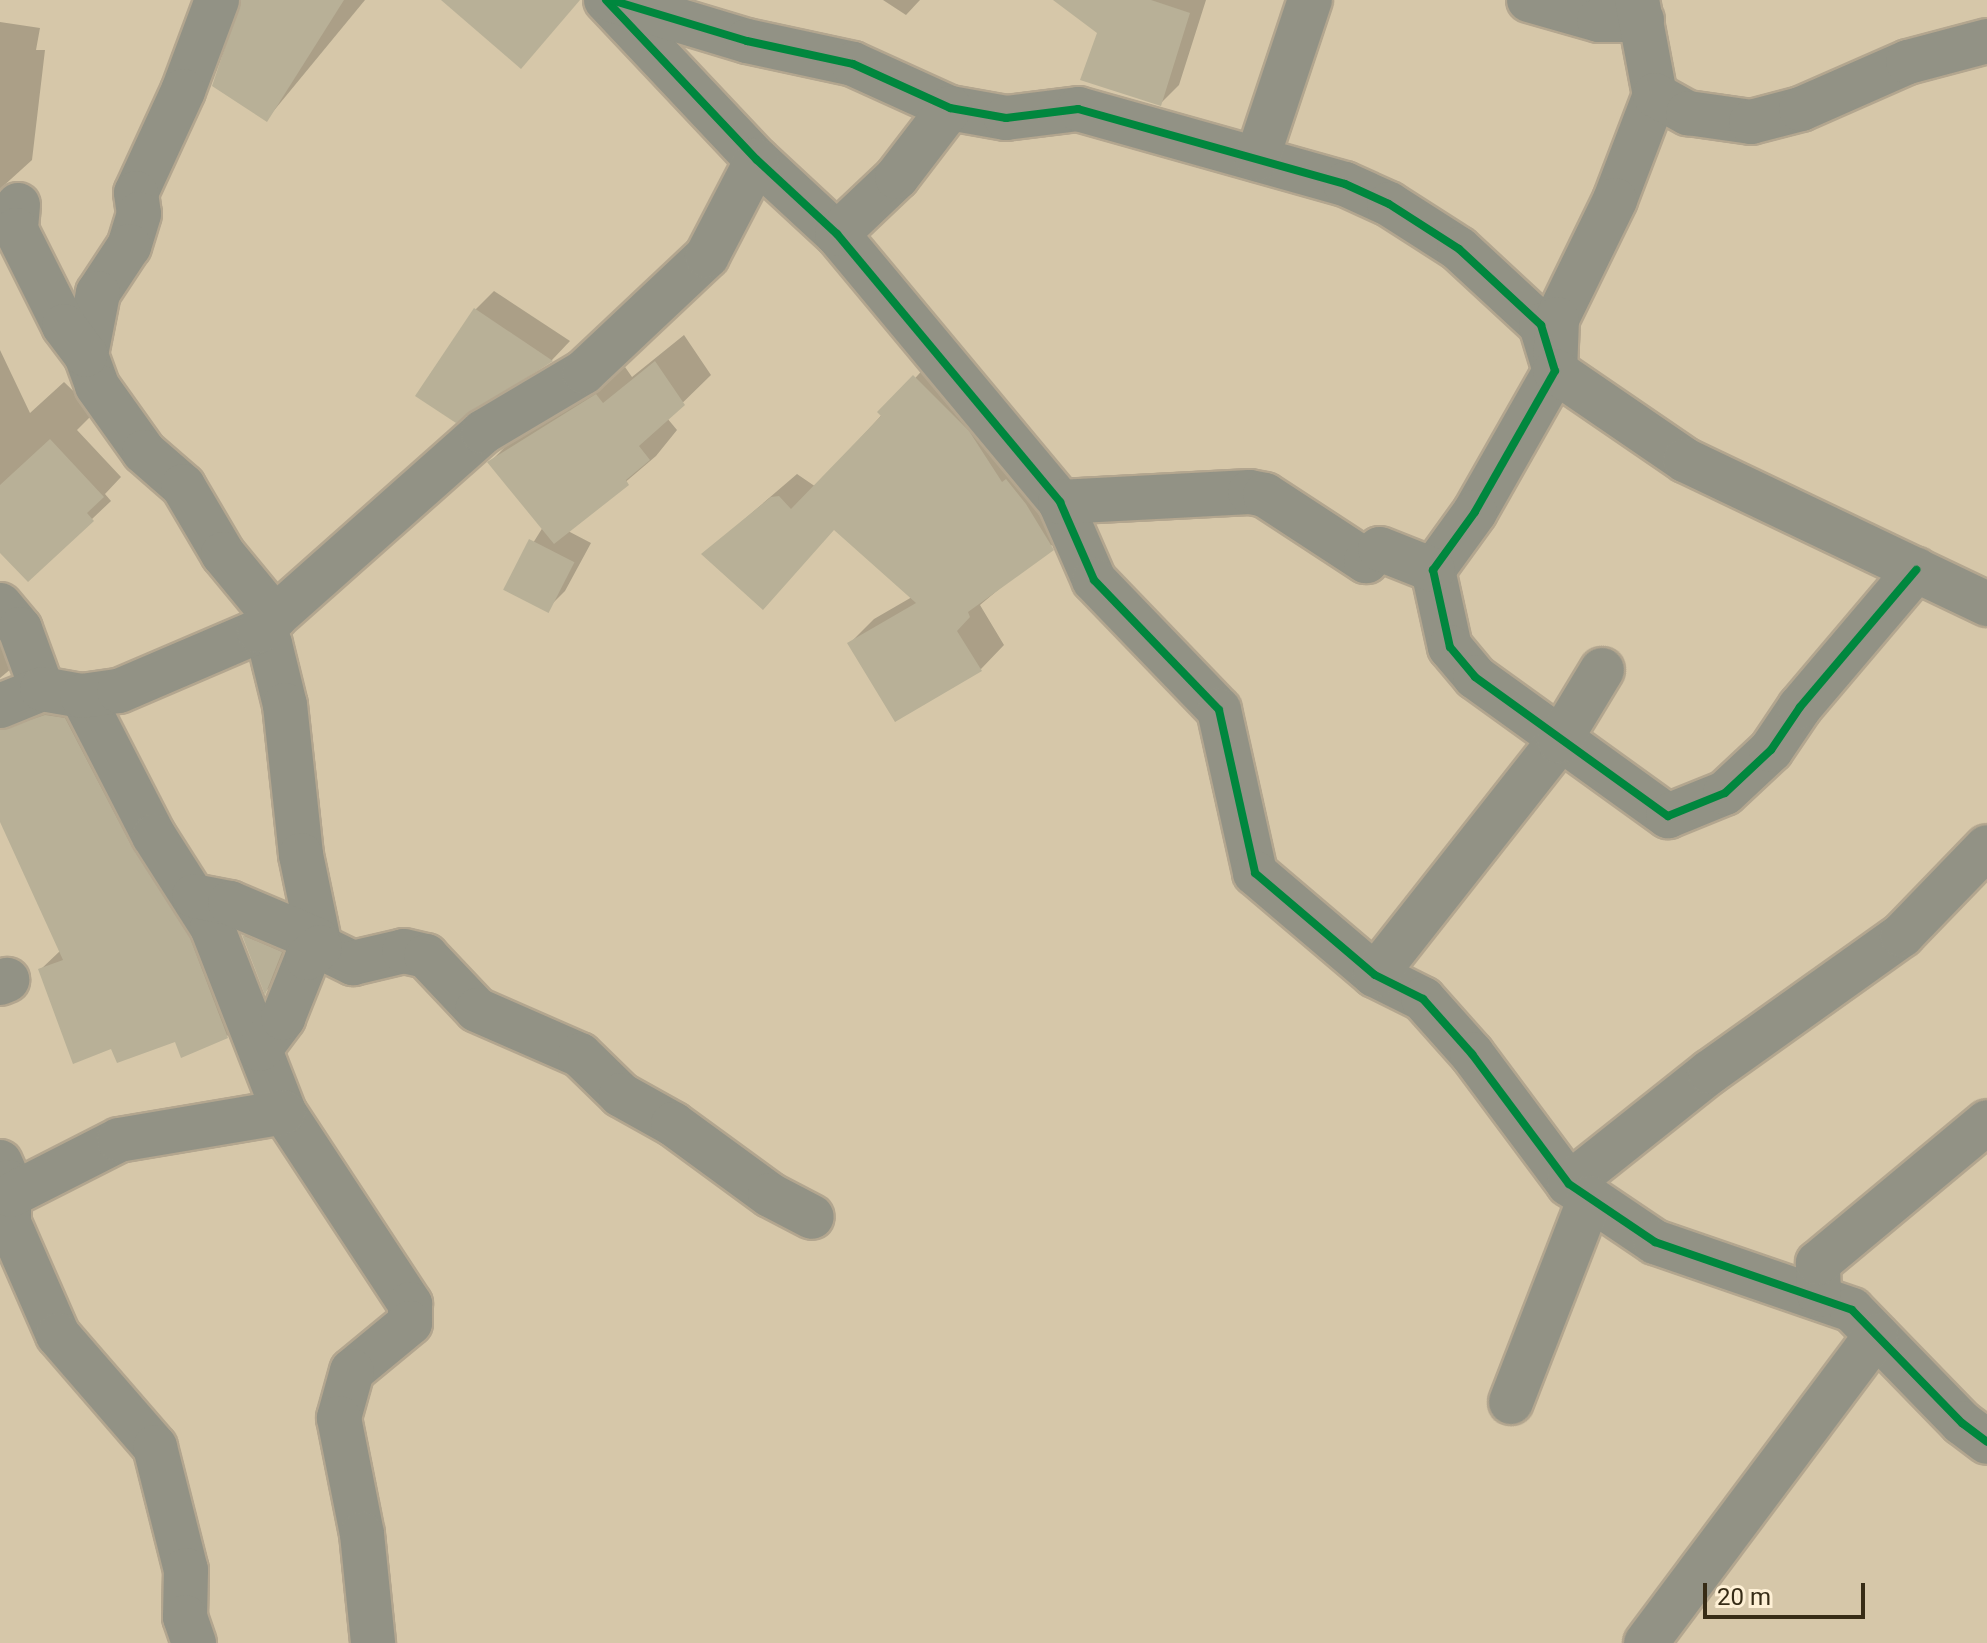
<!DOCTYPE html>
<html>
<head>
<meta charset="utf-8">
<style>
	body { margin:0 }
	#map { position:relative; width:1987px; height:1643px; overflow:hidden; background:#d6c7a9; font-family:Roboto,sans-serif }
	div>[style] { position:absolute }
	.shadow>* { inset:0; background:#0003 }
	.building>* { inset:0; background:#b8b097; transform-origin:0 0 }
	.roads { filter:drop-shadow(2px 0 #b3a68f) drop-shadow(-2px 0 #b3a68f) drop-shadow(0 2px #b3a68f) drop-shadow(0 -2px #b3a68f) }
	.street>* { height:44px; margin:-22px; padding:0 22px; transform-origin:22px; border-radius:22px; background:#929285 }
	.cycleway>* { height:8px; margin:-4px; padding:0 4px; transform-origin:4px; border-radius:4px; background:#00873e }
	span { translate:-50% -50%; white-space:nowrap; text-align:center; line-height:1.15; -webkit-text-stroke:7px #fef0d5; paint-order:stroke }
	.scale { position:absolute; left:1703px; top:1583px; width:162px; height:36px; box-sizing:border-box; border:4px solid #372c16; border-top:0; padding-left:10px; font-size:24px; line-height:28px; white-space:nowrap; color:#372c16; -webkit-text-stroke:6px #fef0d5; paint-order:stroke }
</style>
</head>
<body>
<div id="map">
	<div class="shadow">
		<i style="clip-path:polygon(241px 0,365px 0,267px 119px)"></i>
		<i style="clip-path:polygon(883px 0,920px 0,906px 15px)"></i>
		<i style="clip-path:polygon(1057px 0,1206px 0,1179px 85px,1160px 104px,1099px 32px)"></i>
		<i style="clip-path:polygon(0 22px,40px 28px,36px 50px,45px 50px,32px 160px,0 189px)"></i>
		<i style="clip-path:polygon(494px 291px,570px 341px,552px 360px,456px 420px,475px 310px)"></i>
		<i style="clip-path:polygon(684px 335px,711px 375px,667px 418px,677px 430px,656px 456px,568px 531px,591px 543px,565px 591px,546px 610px,505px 588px,543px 527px,490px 462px,518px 434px,625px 367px,632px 377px)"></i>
		<i style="clip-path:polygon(0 350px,30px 413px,64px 382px,95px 412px,77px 430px,121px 477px,105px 494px,111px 501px,92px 519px,0 550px)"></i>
		<i style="clip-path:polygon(938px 353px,1076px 525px,980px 605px,1004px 645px,981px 669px,850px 643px,874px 619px,912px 597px,835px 529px,704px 554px,797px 474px,816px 487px)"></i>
		<i style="clip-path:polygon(0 619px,30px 653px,0 678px)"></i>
		<i style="clip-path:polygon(67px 695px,248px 1016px,227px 1036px,112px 1047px,40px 970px,61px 950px,0 819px,0 697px)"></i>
		<i style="clip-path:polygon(263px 918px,300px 933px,284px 974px,266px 991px,244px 936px)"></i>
	</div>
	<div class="building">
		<i style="clip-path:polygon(241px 0,344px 0,267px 122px,212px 86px)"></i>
		<i style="clip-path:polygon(441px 0,580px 0,521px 69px)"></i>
		<i style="clip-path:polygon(1053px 0,1151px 0,1190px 13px,1161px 106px,1080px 80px,1097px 33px)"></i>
		<i style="clip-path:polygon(474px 308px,553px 361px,456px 423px,415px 396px)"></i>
		<i style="clip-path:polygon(655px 361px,685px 405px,639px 446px,650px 460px,626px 480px,629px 485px,554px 544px,487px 462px,596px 394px,603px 403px)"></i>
		<i style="clip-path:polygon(913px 375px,969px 431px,1002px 482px,1006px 479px,1026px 504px,1054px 550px,968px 612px,970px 617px,957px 631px,982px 671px,895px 722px,847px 643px,916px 603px,834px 530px,763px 610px,701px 554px,771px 497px,779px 496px,791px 509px,881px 416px,877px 412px)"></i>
		<i style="clip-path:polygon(50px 439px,104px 497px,87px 513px,94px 521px,28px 582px,0 553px,0 485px)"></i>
		<i style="left:529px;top:539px;width:51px;height:57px;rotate:27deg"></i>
		<i style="clip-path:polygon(45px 715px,65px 718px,132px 847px,190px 938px,228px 1038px,181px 1058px,175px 1042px,117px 1063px,111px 1049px,73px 1064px,38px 969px,63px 960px,0 822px,0 730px)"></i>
		<i style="clip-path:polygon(242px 935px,282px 952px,265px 995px)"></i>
	</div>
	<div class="roads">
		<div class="street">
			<i style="left:217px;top:0;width:97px;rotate:110.5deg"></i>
			<i style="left:183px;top:91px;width:112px;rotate:114.7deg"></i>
			<i style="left:136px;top:193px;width:21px;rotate:82deg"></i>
			<i style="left:139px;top:214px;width:34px;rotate:107deg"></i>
			<i style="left:129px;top:246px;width:56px;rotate:123.4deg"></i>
			<i style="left:98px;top:293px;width:63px;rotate:101deg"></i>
			<i style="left:86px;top:355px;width:33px;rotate:70deg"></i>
			<i style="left:97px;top:386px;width:81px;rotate:54.5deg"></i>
			<i style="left:144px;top:452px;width:52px;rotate:41.1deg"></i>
			<i style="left:183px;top:486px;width:79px;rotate:59.5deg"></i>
			<i style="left:223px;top:554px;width:82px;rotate:50.5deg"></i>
			<i style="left:606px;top:0;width:220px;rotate:46.7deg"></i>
			<i style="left:757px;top:160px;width:109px;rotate:42.8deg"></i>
			<i style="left:837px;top:234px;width:349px;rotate:50.2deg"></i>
			<i style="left:1060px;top:502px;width:85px;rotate:66.4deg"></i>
			<i style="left:1094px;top:580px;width:180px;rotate:46.1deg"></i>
			<i style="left:1219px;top:710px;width:167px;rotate:77.5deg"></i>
			<i style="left:1255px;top:873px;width:157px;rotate:40.4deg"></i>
			<i style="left:1375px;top:975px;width:54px;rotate:26.6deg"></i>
			<i style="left:1423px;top:999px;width:74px;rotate:48.3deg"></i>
			<i style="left:1472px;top:1054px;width:162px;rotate:53.3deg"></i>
			<i style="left:1569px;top:1184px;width:104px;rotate:34deg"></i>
			<i style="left:1655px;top:1242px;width:208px;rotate:19deg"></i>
			<i style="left:1852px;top:1310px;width:158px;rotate:45.8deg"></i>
			<i style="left:1962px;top:1423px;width:31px;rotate:37deg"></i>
			<i style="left:611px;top:0;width:142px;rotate:16.8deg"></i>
			<i style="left:747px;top:41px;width:108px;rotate:12.2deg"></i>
			<i style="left:853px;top:64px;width:107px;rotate:24.4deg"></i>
			<i style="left:950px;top:108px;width:57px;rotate:10.1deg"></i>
			<i style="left:1006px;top:118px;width:73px;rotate:-7.1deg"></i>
			<i style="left:1078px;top:109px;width:277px;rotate:15.7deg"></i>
			<i style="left:1345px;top:184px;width:48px;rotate:24.4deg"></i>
			<i style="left:1389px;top:204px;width:83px;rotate:32.7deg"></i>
			<i style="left:1459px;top:249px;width:112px;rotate:42.8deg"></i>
			<i style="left:1541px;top:325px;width:48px;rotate:73.1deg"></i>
			<i style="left:1555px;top:371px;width:162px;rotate:119.6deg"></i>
			<i style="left:1475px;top:512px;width:72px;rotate:125.9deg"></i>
			<i style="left:1433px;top:570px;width:79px;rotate:77.6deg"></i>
			<i style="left:1450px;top:647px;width:39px;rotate:50deg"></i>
			<i style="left:1475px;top:677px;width:238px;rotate:35.8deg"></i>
			<i style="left:1668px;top:816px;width:61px;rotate:-22deg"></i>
			<i style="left:1725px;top:793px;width:63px;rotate:-43.1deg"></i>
			<i style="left:1771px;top:750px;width:52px;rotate:-56deg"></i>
			<i style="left:1800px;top:707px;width:180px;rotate:-49.7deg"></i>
			<i style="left:1529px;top:0;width:73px;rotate:15.9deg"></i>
			<i style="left:1599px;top:20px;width:43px"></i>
			<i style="left:1637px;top:0;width:97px;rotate:79.3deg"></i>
			<i style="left:1655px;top:95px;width:112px;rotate:110.9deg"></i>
			<i style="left:1615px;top:200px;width:132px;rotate:116deg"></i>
			<i style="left:1557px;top:319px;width:52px;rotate:92.2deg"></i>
			<i style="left:1555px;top:371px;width:158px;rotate:34.4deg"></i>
			<i style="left:1685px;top:460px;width:335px;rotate:25.5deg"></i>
			<i style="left:1655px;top:95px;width:38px;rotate:29deg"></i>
			<i style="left:1688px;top:113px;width:64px;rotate:8.1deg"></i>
			<i style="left:1751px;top:122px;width:52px;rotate:-14.6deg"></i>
			<i style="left:1801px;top:109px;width:117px;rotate:-23.7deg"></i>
			<i style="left:1908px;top:62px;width:82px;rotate:-14.9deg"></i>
			<i style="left:1257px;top:159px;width:168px;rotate:-71.6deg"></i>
			<i style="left:18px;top:205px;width:25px;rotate:95deg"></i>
			<i style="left:16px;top:230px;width:107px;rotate:63.4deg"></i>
			<i style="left:64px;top:326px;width:36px;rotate:53deg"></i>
			<i style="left:837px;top:234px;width:83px;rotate:-43.5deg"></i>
			<i style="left:897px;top:177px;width:87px;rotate:-52.5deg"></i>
			<i style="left:1060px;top:502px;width:190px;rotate:-3deg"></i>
			<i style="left:1250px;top:492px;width:15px;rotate:11deg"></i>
			<i style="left:1265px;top:495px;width:121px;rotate:33.2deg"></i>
			<i style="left:1366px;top:561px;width:18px;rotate:-41deg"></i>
			<i style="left:1380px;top:549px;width:57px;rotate:21.6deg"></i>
			<i style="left:0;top:605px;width:31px;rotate:50deg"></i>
			<i style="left:20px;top:629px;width:64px;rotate:69.9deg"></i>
			<i style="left:259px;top:631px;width:17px;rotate:50deg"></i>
			<i style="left:270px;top:644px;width:63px;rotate:76.2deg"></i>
			<i style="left:285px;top:705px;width:151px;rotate:83.9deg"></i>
			<i style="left:301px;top:855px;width:94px;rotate:78.3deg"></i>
			<i style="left:320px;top:947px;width:37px;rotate:26deg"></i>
			<i style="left:353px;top:963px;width:52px;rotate:-13.2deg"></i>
			<i style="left:404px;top:951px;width:23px;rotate:13deg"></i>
			<i style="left:426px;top:956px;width:74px;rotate:46.6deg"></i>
			<i style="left:477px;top:1010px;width:112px;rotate:23.6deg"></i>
			<i style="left:580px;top:1055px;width:57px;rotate:44.3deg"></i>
			<i style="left:621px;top:1095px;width:60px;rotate:29.1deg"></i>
			<i style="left:673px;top:1124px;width:120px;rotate:36.2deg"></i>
			<i style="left:770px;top:1195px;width:47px;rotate:27.6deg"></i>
			<i style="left:82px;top:696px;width:157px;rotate:62.8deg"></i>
			<i style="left:154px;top:836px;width:108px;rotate:57.5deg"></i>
			<i style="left:212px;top:927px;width:199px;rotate:68.7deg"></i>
			<i style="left:284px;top:1112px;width:230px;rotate:56.7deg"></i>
			<i style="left:410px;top:1304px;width:19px;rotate:90deg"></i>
			<i style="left:410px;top:1323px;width:75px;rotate:140.4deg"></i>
			<i style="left:352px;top:1371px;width:49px;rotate:105.5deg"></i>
			<i style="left:339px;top:1418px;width:118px;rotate:78.8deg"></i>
			<i style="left:362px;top:1534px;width:110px;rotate:84.2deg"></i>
			<i style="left:0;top:706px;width:45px;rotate:-22deg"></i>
			<i style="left:42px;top:689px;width:41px;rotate:9.9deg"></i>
			<i style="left:82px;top:696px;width:37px;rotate:-8deg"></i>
			<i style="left:119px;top:691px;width:152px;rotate:-23.2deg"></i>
			<i style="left:259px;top:631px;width:300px;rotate:-41.6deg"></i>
			<i style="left:483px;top:432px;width:117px;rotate:-30.7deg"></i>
			<i style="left:584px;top:372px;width:169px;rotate:-43.3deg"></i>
			<i style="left:707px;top:256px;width:108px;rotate:-62.5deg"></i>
			<i style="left:194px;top:896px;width:37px;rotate:11deg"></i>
			<i style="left:230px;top:903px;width:95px;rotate:23deg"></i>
			<i style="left:1375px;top:975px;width:298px;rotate:-51.8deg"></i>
			<i style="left:1559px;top:741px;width:83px;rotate:-58.8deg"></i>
			<i style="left:0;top:983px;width:8px;rotate:-23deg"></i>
			<i style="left:260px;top:1049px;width:39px;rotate:-53deg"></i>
			<i style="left:283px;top:1018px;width:65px;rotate:-68.2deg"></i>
			<i style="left:307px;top:958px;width:17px;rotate:-40deg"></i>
			<i style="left:0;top:1162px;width:22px;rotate:66deg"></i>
			<i style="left:9px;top:1182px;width:41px;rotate:90deg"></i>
			<i style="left:9px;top:1223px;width:122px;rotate:66.4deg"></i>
			<i style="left:58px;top:1335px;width:148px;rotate:49.1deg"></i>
			<i style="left:155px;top:1447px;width:127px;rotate:75.9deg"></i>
			<i style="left:186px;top:1570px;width:47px;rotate:91.2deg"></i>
			<i style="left:185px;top:1617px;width:28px;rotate:71deg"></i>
			<i style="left:1569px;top:1184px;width:180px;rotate:-38.5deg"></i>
			<i style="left:1710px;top:1072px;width:236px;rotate:-35.5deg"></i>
			<i style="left:1902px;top:935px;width:122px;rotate:-46deg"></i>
			<i style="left:11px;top:1195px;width:121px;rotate:-27deg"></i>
			<i style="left:119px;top:1140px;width:167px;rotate:-9.6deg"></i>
			<i style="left:1819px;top:1295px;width:32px;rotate:-92deg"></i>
			<i style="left:1818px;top:1263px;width:220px;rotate:-39.8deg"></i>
			<i style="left:1511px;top:1402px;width:219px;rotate:-68.8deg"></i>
			<i style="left:1646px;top:1643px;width:384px;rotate:-53.2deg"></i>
		</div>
	</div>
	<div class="cycleway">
		<i style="left:606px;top:0;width:220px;rotate:46.7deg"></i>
		<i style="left:757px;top:160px;width:109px;rotate:42.8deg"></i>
		<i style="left:837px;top:234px;width:349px;rotate:50.2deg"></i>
		<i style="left:1060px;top:502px;width:85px;rotate:66.4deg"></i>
		<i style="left:1094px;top:580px;width:180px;rotate:46.1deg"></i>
		<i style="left:1219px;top:710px;width:167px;rotate:77.5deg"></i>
		<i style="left:1255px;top:873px;width:157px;rotate:40.4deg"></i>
		<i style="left:1375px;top:975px;width:54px;rotate:26.6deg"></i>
		<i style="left:1423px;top:999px;width:74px;rotate:48.3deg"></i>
		<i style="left:1472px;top:1054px;width:162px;rotate:53.3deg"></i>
		<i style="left:1569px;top:1184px;width:104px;rotate:34deg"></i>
		<i style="left:1655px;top:1242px;width:208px;rotate:19deg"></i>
		<i style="left:1852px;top:1310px;width:158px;rotate:45.8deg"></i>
		<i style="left:1962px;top:1423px;width:31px;rotate:37deg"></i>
		<i style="left:611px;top:0;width:142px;rotate:16.8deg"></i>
		<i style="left:747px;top:41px;width:108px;rotate:12.2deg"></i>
		<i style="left:853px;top:64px;width:107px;rotate:24.4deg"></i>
		<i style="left:950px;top:108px;width:57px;rotate:10.1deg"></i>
		<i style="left:1006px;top:118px;width:73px;rotate:-7.1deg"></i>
		<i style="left:1078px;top:109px;width:277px;rotate:15.7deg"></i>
		<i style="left:1345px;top:184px;width:48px;rotate:24.4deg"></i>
		<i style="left:1389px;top:204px;width:83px;rotate:32.7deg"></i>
		<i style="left:1459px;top:249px;width:112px;rotate:42.8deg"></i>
		<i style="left:1541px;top:325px;width:48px;rotate:73.1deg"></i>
		<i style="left:1555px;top:371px;width:162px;rotate:119.6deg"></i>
		<i style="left:1475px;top:512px;width:72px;rotate:125.9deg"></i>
		<i style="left:1433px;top:570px;width:79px;rotate:77.6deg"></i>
		<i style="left:1450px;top:647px;width:39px;rotate:50deg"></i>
		<i style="left:1475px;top:677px;width:238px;rotate:35.8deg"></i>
		<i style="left:1668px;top:816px;width:61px;rotate:-22deg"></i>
		<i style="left:1725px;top:793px;width:63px;rotate:-43.1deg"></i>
		<i style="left:1771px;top:750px;width:52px;rotate:-56deg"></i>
		<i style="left:1800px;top:707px;width:180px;rotate:-49.7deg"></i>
	</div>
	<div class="scale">20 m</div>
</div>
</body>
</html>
